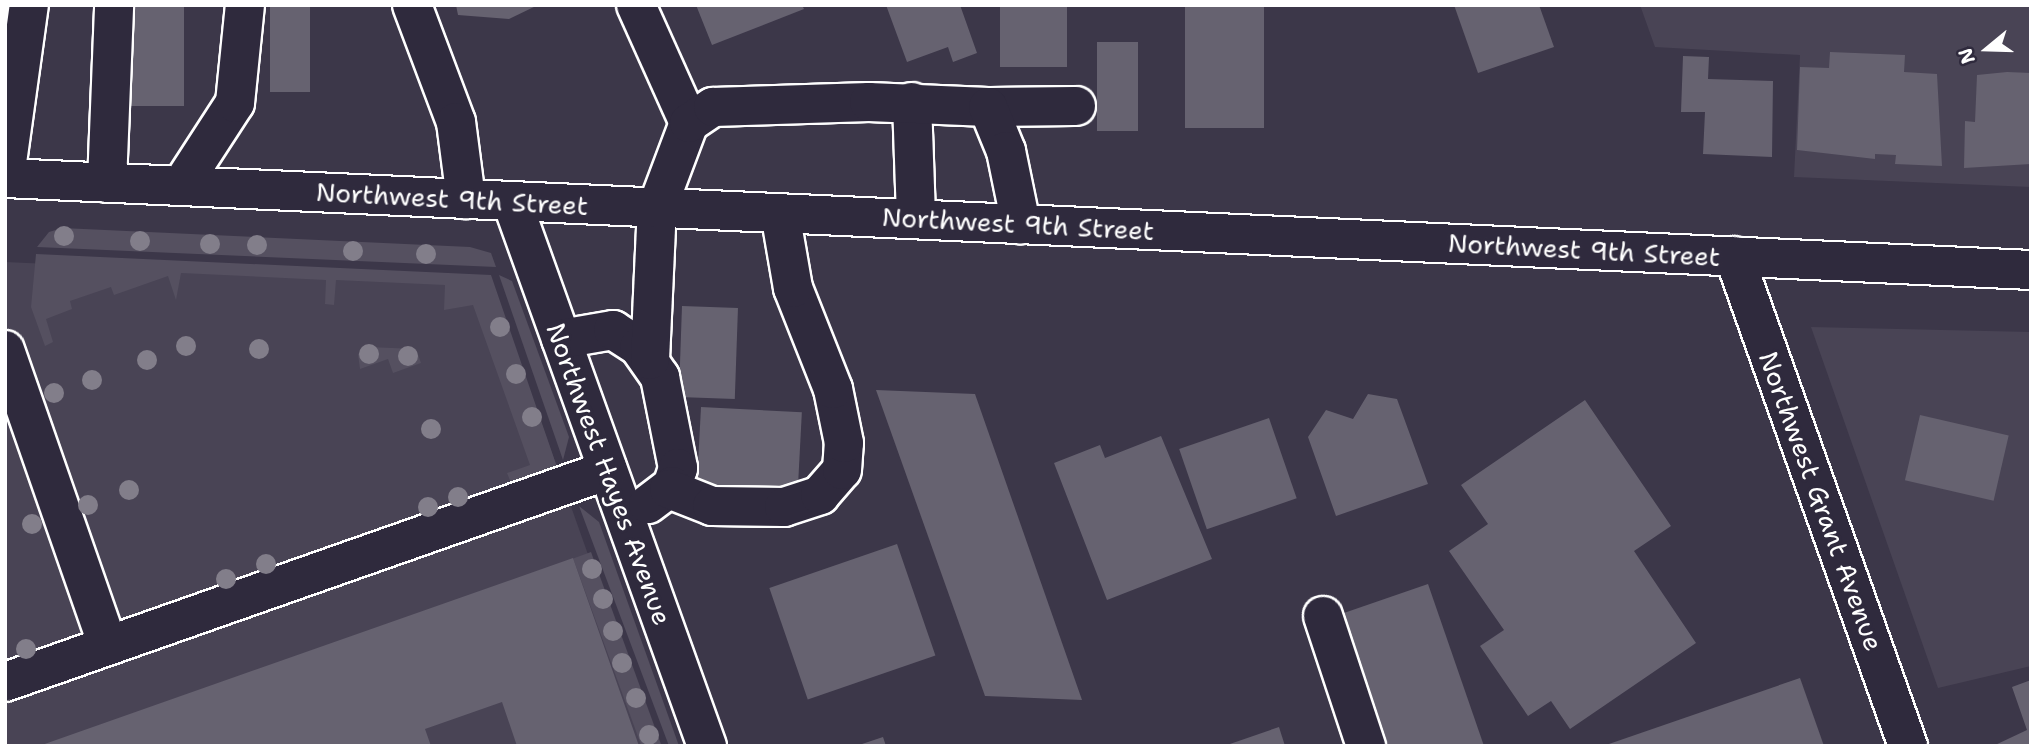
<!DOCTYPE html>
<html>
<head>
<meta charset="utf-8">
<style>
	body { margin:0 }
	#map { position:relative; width:2036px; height:751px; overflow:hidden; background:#3c3749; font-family:"Shantell Sans",sans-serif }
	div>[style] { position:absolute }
	.built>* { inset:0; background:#494455 }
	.green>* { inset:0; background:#555060; transform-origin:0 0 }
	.building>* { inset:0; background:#666270; transform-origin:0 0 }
	.roads { filter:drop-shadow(2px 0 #fff) drop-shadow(-2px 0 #fff) drop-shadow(0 2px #fff) drop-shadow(0 -2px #fff) }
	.minor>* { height:38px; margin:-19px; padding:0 19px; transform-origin:19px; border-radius:19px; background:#2f2a3d }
	.major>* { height:38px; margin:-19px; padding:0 19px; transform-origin:19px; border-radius:19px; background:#2f2a3d }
	.trees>* { width:20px; height:20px; margin:-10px; border-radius:50%; background:#827e8a }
	span { translate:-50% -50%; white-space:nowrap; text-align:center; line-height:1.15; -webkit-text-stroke:6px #2f2a3d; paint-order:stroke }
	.street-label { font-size:26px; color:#fff }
	.frame { position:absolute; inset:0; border:7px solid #fff; pointer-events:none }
	.north { position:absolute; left:1952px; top:14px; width:70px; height:70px; -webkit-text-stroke:5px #2f2a3d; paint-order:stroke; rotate:251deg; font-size:19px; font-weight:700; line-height:28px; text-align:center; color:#fff }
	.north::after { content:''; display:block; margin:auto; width:24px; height:32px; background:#fff; clip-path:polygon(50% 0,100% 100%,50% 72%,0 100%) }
</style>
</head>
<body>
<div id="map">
	<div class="built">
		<i style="clip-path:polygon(1640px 5px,2031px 5px,2031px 187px,1794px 177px,1800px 55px,1655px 47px)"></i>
		<i style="clip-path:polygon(5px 262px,492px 284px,656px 746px,5px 746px)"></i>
		<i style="clip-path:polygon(1811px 327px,2031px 332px,2031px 666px,1938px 688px)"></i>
	</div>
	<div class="green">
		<i style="clip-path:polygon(62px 228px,470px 247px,491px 253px,496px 267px,37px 247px,49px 232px)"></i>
		<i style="clip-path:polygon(36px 254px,491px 275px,557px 467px,511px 483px,507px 473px,530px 465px,473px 305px,444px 310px,445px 285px,336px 280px,334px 305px,325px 304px,326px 280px,181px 273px,176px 300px,168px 276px,114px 295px,111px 287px,70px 301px,72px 309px,46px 319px,53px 342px,45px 346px,31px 307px)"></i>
		<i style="clip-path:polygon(499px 275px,512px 281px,569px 437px,563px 460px)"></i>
		<i style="clip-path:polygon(368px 347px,416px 349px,421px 363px,393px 373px,388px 359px,360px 369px,358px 354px)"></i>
		<i style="clip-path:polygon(579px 506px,599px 522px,679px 746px,669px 746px)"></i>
		<i style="left:591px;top:552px;width:206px;height:19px;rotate:70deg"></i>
	</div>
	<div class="building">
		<i style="left:126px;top:5px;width:58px;height:101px"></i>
		<i style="left:270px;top:5px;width:40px;height:87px"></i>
		<i style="clip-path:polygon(456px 5px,538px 5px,509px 19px,458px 15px)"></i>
		<i style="clip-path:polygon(696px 5px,802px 5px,804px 9px,712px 45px)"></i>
		<i style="clip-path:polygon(886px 5px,960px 5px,977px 53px,953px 62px,948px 47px,907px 62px)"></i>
		<i style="left:1000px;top:5px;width:67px;height:62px"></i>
		<i style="left:1185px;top:5px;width:79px;height:123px"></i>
		<i style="clip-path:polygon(1454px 5px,1539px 5px,1554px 47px,1478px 73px)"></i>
		<i style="left:1138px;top:42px;width:89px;height:41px;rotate:90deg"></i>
		<i style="clip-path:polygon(1830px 52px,1905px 55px,1904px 72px,1937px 74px,1942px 166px,1895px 164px,1896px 155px,1875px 154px,1875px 159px,1797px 150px,1800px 67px,1829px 68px)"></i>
		<i style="clip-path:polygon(1683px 56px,1709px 57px,1708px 79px,1773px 81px,1772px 157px,1703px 154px,1705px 112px,1681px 112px)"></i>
		<i style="clip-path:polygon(2007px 72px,2031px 73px,2031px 164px,1964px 168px,1965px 121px,1975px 122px,1977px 75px)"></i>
		<i style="left:682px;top:306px;width:56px;height:91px;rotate:2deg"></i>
		<i style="clip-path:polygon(876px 390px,975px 394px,1082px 700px,985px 696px)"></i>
		<i style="clip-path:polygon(1368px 394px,1397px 399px,1428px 484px,1336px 516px,1308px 437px,1326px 410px,1353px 419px)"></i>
		<i style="clip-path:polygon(1585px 400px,1671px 526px,1634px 551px,1696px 643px,1570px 729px,1551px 701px,1528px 716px,1480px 646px,1504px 630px,1449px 551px,1488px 524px,1461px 485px)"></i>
		<i style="left:701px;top:407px;width:101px;height:84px;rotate:3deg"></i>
		<i style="left:1920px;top:415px;width:91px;height:67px;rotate:13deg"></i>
		<i style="left:1269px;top:418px;width:85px;height:95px;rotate:71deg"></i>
		<i style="clip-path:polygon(1161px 436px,1212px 559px,1107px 600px,1054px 463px,1100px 445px,1105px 458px)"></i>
		<i style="left:897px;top:544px;width:118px;height:135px;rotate:71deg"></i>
		<i style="clip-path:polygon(573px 558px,639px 746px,517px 746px,502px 702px,425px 729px,431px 746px,39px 746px)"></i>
		<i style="clip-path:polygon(1428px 584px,1484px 746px,1387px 746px,1341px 614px)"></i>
		<i style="clip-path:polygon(1800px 678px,1824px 746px,1606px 746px,1606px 745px)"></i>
		<i style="clip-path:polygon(2031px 680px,2031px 746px,1993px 746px,2027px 730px,2012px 687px)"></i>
		<i style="clip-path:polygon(1279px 727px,1285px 746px,1227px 746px,1227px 745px)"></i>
		<i style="clip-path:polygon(883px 737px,886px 746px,860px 746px,859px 745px)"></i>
	</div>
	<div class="roads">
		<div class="minor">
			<i style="left:412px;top:5px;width:125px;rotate:69.4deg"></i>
			<i style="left:456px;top:122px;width:78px;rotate:82.6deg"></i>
			<i style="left:636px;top:5px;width:129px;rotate:65.8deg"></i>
			<i style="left:912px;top:102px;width:117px;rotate:88deg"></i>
			<i style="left:988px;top:107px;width:88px;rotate:-0.7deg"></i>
			<i style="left:5px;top:177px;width:174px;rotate:-82.1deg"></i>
			<i style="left:107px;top:183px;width:178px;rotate:-87.7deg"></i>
			<i style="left:181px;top:186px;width:99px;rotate:-57deg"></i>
			<i style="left:235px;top:103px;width:99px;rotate:-84.2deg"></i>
			<i style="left:512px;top:202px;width:578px;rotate:70.28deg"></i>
			<i style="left:561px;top:339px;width:53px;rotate:-9.8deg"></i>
			<i style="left:613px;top:330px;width:31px;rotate:33deg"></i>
			<i style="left:639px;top:347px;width:37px;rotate:55deg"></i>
			<i style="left:660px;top:377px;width:93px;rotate:78.8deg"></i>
			<i style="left:678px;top:468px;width:19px;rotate:108deg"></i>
			<i style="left:672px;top:486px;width:30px;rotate:143deg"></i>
			<i style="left:5px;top:350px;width:313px;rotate:70.8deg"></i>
			<i style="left:650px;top:360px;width:152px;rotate:-87.4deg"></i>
			<i style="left:657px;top:208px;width:91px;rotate:-69.4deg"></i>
			<i style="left:689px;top:123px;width:29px;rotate:-34deg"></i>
			<i style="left:713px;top:107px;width:156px;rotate:-1.8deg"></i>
			<i style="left:869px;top:102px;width:119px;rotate:2.4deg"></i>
			<i style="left:988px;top:107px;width:48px;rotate:67.8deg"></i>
			<i style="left:1006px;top:151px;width:75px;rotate:78.4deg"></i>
			<i style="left:669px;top:489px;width:46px;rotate:21.6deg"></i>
			<i style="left:712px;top:506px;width:72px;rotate:0.8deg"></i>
			<i style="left:784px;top:507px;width:38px;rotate:-18deg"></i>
			<i style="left:820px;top:495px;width:33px;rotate:-49deg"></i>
			<i style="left:842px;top:470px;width:27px;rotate:-86deg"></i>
			<i style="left:844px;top:443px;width:55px;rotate:-101.5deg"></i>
			<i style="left:833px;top:389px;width:109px;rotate:-111.6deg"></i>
			<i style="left:793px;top:288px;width:76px;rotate:-99.8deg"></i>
			<i style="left:1323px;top:616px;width:137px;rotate:71.7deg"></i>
			<i style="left:5px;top:682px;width:639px;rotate:-19.37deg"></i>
		</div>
		<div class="major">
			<i style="left:5px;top:178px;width:2028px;rotate:2.6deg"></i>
			<i style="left:1734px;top:256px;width:520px;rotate:70.45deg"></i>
		</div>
	</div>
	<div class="trees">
		<i style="left:64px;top:236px"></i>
		<i style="left:140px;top:241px"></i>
		<i style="left:210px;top:244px"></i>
		<i style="left:257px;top:245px"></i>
		<i style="left:353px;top:251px"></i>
		<i style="left:426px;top:254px"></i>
		<i style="left:500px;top:327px"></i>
		<i style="left:186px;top:346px"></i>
		<i style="left:259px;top:349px"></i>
		<i style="left:369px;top:354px"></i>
		<i style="left:408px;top:356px"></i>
		<i style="left:147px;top:360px"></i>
		<i style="left:516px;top:374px"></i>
		<i style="left:92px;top:380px"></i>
		<i style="left:54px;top:393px"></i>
		<i style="left:532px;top:417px"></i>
		<i style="left:431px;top:429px"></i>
		<i style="left:129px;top:490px"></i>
		<i style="left:458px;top:497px"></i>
		<i style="left:88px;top:505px"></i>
		<i style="left:428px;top:507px"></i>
		<i style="left:32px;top:524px"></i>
		<i style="left:266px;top:564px"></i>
		<i style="left:592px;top:569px"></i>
		<i style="left:226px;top:579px"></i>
		<i style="left:603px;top:599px"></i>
		<i style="left:613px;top:631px"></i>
		<i style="left:26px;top:649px"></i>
		<i style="left:622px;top:663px"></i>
		<i style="left:636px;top:698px"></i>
		<i style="left:649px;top:735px"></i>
	</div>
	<div class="street-label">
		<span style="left:452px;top:199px;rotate:3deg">Northwest 9th Street</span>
		<span style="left:1018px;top:224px;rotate:3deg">Northwest 9th Street</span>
		<span style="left:1584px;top:250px;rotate:3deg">Northwest 9th Street</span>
		<span style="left:609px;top:474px;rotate:70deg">Northwest Hayes Avenue</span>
		<span style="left:1821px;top:501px;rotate:70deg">Northwest Grant Avenue</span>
	</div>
	<div class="frame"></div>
	<div class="north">N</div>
</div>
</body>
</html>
